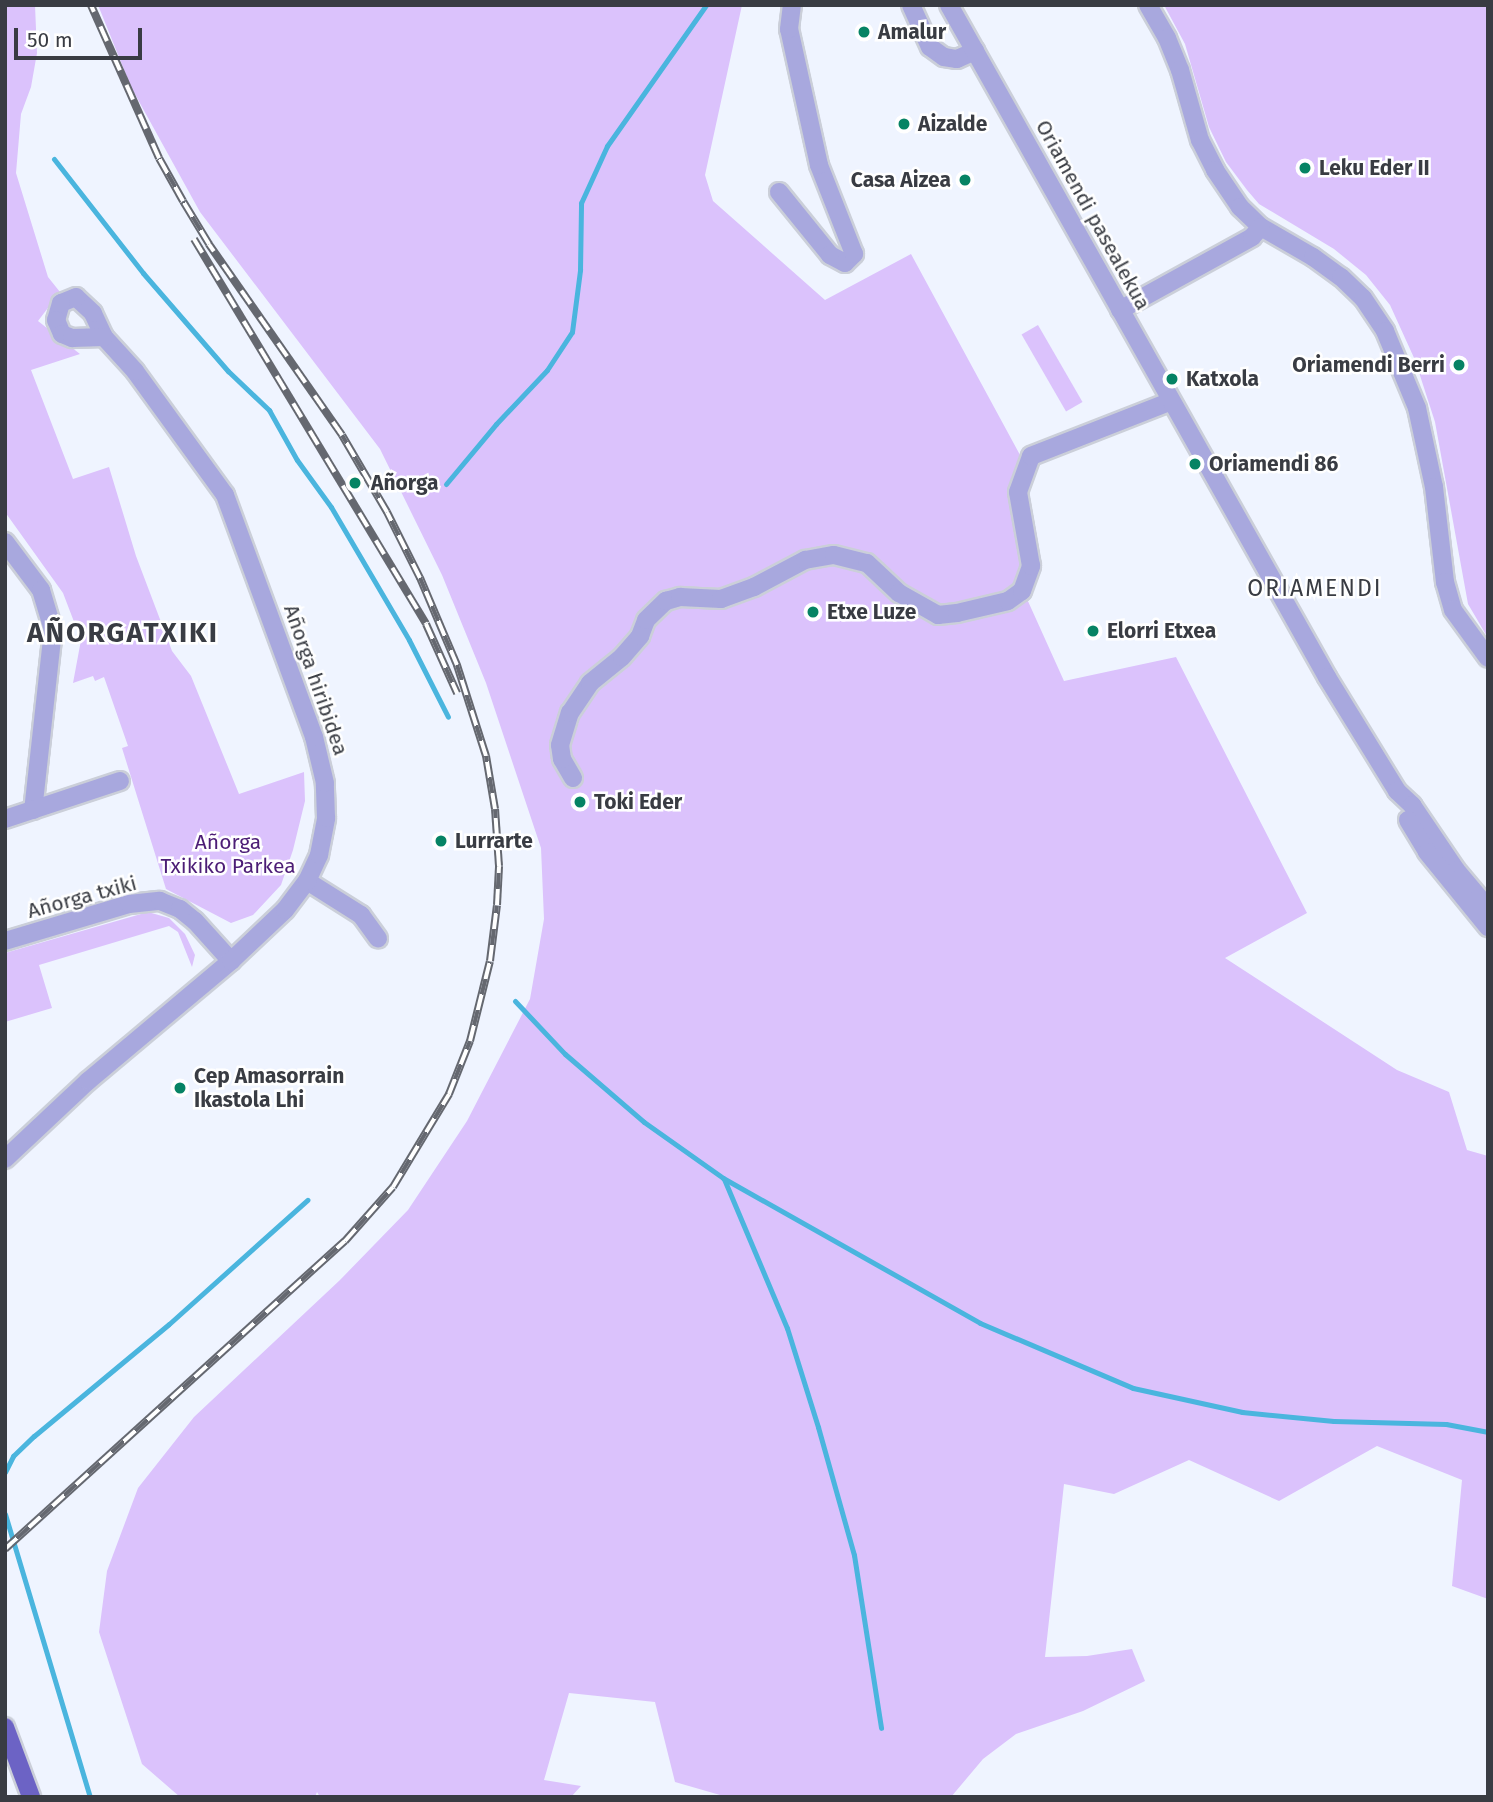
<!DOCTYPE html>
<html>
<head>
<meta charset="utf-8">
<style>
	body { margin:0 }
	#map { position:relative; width:1493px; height:1802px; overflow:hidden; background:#eff4ff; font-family:"Fira Sans",sans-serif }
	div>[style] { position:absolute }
	.green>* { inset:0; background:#dbc2fc; transform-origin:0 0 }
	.stream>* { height:5px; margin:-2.5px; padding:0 2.5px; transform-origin:2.5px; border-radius:2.5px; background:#4ab5de }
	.roads { filter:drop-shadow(2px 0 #cbcfd9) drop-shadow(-2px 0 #cbcfd9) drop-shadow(0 2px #cbcfd9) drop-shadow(0 -2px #cbcfd9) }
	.minor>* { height:18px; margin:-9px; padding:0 9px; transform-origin:9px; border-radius:9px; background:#a8a8de }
	.tertiary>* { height:18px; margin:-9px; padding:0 9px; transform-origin:9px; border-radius:9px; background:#a8a8de }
	.primary>* { height:18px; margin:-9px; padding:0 9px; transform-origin:9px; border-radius:9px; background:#6c63c5 }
	.rail>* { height:8px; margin-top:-4px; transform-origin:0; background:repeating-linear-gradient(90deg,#fff 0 16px,#656870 0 32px); box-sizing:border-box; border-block:2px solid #656870 }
	.dots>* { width:19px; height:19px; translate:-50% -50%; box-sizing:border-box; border:4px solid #fff; border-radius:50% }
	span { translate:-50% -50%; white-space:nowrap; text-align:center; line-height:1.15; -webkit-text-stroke:5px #fff; paint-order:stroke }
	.poi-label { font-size:21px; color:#393c43; font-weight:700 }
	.left { translate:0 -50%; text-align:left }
	.right { translate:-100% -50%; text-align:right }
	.street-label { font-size:21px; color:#393c43 }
	.park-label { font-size:21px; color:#4c1d76 }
	.neighbourhood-label { font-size:23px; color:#393c43; letter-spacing:2px }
	.district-label { font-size:28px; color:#393c43; font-weight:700; letter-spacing:2px }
	.frame { position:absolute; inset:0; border:7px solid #393c43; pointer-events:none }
	.scale { position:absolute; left:14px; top:28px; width:128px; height:32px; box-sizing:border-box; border:4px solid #393c43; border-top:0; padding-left:9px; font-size:21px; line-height:24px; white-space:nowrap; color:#393c43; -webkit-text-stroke:5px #fff; paint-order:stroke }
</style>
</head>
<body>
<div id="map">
	<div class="green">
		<i style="clip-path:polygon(5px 5px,35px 5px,37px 53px,31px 87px,21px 114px,16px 173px,48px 277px,60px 292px,38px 321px,80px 354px,31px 370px,73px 479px,109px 467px,136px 556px,172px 651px,191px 676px,239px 794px,304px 772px,305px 801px,293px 850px,281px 885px,253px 915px,231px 923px,166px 889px,122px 748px,128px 746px,104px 677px,95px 681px,93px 676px,73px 683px,81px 640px,63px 593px,5px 512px)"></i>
		<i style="clip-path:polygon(98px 5px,742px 5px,705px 175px,713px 201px,825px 300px,911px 254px,1020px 455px,1011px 493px,1027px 599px,1064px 681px,1176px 657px,1307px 913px,1225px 958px,1397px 1070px,1449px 1092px,1467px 1150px,1488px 1156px,1488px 1599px,1452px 1586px,1462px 1480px,1377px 1446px,1279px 1501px,1189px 1460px,1114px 1494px,1064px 1484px,1045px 1657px,1087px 1656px,1132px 1649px,1145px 1681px,1083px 1711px,1016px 1734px,983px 1759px,951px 1797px,727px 1797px,675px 1782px,655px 1702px,569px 1693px,544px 1780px,581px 1786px,571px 1797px,320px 1797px,317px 1792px,315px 1797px,180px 1797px,142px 1764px,99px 1632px,107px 1571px,138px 1488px,194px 1417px,340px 1280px,408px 1210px,467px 1121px,530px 999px,544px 919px,541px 848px,486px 683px,442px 575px,380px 449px,200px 212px,131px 87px)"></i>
		<i style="clip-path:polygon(1164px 5px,1488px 5px,1488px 638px,1468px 604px,1435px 422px,1415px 360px,1390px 305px,1366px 275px,1334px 249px,1259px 204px,1247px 190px,1226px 162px,1209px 127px,1185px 44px)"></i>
		<i style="left:1038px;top:325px;width:89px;height:19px;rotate:60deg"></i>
		<i style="clip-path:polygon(148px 912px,169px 918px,185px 934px,195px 955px,192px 967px,178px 932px,169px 926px,39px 965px,52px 1008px,5px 1022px,5px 953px)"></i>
	</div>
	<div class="stream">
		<i style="left:54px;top:159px;width:145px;rotate:52deg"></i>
		<i style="left:143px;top:273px;width:130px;rotate:49.1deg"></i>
		<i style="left:228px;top:371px;width:57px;rotate:43.6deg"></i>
		<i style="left:269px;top:410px;width:57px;rotate:60.8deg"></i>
		<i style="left:297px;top:460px;width:58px;rotate:54.1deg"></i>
		<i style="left:331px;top:507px;width:154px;rotate:59.6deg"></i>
		<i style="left:409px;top:640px;width:86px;rotate:63.1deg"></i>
		<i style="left:446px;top:484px;width:78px;rotate:-50.2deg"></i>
		<i style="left:496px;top:424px;width:74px;rotate:-46.6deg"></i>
		<i style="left:547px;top:370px;width:45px;rotate:-56.7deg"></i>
		<i style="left:572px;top:332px;width:63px;rotate:-82.6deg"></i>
		<i style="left:580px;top:270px;width:67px;rotate:-89.1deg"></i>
		<i style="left:581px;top:203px;width:63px;rotate:-65.5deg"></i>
		<i style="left:607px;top:146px;width:172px;rotate:-54.9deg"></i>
		<i style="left:515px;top:1001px;width:73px;rotate:46.7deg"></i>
		<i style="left:565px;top:1054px;width:104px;rotate:40.7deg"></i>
		<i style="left:644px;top:1122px;width:97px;rotate:35.3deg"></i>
		<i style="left:723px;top:1178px;width:295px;rotate:29.4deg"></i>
		<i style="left:980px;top:1323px;width:166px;rotate:23deg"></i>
		<i style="left:1133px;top:1388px;width:112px;rotate:12.4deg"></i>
		<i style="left:1242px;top:1412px;width:92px;rotate:5.6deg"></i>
		<i style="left:1334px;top:1421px;width:112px;rotate:1.5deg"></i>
		<i style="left:1446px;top:1424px;width:43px;rotate:10.8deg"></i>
		<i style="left:724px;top:1179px;width:162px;rotate:67.1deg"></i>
		<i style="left:787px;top:1328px;width:104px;rotate:72.6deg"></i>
		<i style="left:818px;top:1427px;width:133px;rotate:74.3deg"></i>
		<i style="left:854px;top:1555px;width:175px;rotate:81.1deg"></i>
		<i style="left:5px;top:1472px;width:18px;rotate:-63deg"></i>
		<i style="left:13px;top:1456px;width:29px;rotate:-44deg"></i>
		<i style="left:34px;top:1436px;width:175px;rotate:-39.7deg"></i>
		<i style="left:169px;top:1324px;width:186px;rotate:-41.9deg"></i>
		<i style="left:5px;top:1514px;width:295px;rotate:73.3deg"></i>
	</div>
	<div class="roads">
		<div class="minor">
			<i style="left:911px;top:5px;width:46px;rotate:65.7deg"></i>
			<i style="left:930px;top:47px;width:17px;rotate:36deg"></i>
			<i style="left:944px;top:57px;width:13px;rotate:9deg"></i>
			<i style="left:957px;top:59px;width:20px;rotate:-24deg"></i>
			<i style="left:1148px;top:5px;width:38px;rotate:60deg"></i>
			<i style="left:1167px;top:38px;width:35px;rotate:68deg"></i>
			<i style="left:1180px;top:70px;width:73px;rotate:74.1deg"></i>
			<i style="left:1200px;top:140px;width:34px;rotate:63deg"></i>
			<i style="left:1215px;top:170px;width:45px;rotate:56deg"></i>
			<i style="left:1240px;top:207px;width:29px;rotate:44deg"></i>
			<i style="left:1261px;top:227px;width:60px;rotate:30deg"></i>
			<i style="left:1313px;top:257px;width:34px;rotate:36deg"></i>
			<i style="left:1341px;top:277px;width:30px;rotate:44deg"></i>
			<i style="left:1363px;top:298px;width:40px;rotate:56deg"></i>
			<i style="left:1385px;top:331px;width:83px;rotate:67.4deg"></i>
			<i style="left:1417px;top:408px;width:81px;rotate:77.9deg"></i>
			<i style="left:1434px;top:487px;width:96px;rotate:83.4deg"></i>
			<i style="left:1445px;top:582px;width:29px;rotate:74deg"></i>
			<i style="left:1453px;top:610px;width:59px;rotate:53.9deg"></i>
			<i style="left:779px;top:192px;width:81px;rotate:51deg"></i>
			<i style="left:830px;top:255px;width:17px;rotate:28deg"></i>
			<i style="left:845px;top:263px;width:13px;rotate:-45deg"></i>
			<i style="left:854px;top:254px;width:96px;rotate:-111.5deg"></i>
			<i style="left:819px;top:165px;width:139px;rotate:-102.4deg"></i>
			<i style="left:789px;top:29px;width:24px;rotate:-83deg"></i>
			<i style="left:1120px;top:310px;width:151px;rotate:-28.9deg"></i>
			<i style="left:1252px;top:237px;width:13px;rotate:-48deg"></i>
			<i style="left:5px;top:542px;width:60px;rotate:53.1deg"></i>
			<i style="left:41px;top:590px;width:42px;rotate:73.3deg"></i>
			<i style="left:53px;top:630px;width:181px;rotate:96.3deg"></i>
			<i style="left:573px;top:778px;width:22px;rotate:-120deg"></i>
			<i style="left:562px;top:759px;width:14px;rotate:-98deg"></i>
			<i style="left:560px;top:745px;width:34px;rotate:-73deg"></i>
			<i style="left:570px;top:713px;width:36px;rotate:-56deg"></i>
			<i style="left:590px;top:683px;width:41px;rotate:-39.1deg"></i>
			<i style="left:622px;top:657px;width:28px;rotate:-49deg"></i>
			<i style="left:640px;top:636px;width:17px;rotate:-69deg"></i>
			<i style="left:646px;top:620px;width:28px;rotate:-44deg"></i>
			<i style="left:666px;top:601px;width:15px;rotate:-16deg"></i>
			<i style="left:680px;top:597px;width:41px;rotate:2.8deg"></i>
			<i style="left:721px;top:599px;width:35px;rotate:-20deg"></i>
			<i style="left:754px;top:587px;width:58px;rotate:-27.9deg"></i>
			<i style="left:805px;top:560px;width:29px;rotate:-10deg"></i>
			<i style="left:834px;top:555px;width:34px;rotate:14deg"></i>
			<i style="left:867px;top:563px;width:44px;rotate:43.2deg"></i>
			<i style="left:899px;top:593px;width:45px;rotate:29.4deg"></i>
			<i style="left:938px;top:615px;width:19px;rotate:-6deg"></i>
			<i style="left:957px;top:613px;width:52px;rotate:-13.2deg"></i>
			<i style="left:1008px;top:601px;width:17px;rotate:-36deg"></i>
			<i style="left:1022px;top:591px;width:27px;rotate:-70deg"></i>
			<i style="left:1031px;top:566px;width:75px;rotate:-100deg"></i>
			<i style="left:1018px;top:492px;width:38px;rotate:-70deg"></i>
			<i style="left:1031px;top:456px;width:150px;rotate:-21.4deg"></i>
			<i style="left:5px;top:819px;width:121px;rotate:-18.3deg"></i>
			<i style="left:307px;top:881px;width:64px;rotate:32.2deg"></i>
			<i style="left:361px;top:915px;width:29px;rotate:54deg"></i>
			<i style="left:5px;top:941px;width:129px;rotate:-16.6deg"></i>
			<i style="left:129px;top:904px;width:31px;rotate:-6deg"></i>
			<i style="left:160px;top:901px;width:22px;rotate:22deg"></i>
			<i style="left:180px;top:909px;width:19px;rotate:39deg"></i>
			<i style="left:195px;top:921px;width:54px;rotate:48deg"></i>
			<i style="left:5px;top:1159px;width:114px;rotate:-43.2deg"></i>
			<i style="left:88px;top:1081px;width:187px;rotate:-40deg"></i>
			<i style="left:231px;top:961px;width:74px;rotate:-43.4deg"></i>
			<i style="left:285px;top:910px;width:36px;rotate:-53deg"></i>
			<i style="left:307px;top:881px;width:29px;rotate:-65deg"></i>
			<i style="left:319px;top:855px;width:38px;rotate:-79deg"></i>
			<i style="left:326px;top:818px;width:35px;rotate:-92deg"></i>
			<i style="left:325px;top:783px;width:47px;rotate:-103.4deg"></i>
			<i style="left:314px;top:737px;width:258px;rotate:-110.2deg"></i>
			<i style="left:225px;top:495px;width:153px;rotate:-126deg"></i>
			<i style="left:135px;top:371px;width:46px;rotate:-132.4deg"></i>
			<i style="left:104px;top:337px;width:26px;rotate:-115deg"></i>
			<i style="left:93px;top:313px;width:23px;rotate:-137deg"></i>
			<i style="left:76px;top:297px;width:16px;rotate:158deg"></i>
			<i style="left:61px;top:303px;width:18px;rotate:106deg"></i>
			<i style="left:56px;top:320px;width:15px;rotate:67deg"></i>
			<i style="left:62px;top:334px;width:11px;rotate:22deg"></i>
			<i style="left:72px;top:338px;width:32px;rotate:-2deg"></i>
		</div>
		<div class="tertiary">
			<i style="left:949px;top:5px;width:771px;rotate:60.64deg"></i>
			<i style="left:1327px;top:677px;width:134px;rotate:58.4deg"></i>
			<i style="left:1397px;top:791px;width:21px;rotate:43deg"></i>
			<i style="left:1412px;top:805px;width:78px;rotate:55.9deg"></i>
			<i style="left:1456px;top:870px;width:50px;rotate:49.9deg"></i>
			<i style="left:1408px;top:820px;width:37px;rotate:59deg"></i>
			<i style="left:1427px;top:852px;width:97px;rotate:50.9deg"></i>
		</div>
		<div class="primary">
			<i style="left:5px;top:1727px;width:75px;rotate:69.6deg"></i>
		</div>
	</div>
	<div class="rail">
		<i style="left:194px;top:239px;width:449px;rotate:58.9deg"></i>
		<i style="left:426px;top:624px;width:76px;rotate:65.8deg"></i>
		<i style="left:5px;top:1549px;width:459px;rotate:-42.2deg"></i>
		<i style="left:345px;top:1241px;width:72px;rotate:-48.4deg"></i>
		<i style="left:393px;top:1187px;width:109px;rotate:-58.9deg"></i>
		<i style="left:449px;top:1094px;width:57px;rotate:-68.4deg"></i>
		<i style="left:470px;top:1041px;width:82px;rotate:-76deg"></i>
		<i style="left:490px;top:961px;width:56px;rotate:-82.9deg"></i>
		<i style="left:497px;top:905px;width:39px;rotate:-87deg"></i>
		<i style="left:499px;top:866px;width:57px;rotate:-94deg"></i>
		<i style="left:495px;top:809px;width:54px;rotate:-99.6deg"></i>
		<i style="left:486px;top:756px;width:96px;rotate:-107.7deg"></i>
		<i style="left:457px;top:665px;width:95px;rotate:-113deg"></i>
		<i style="left:420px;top:578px;width:74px;rotate:-116.6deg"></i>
		<i style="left:387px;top:512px;width:89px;rotate:-120.3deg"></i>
		<i style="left:342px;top:435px;width:233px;rotate:-124.9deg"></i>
		<i style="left:209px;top:244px;width:50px;rotate:-121.2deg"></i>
		<i style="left:183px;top:201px;width:49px;rotate:-119.2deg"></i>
		<i style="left:159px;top:158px;width:167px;rotate:-114deg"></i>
	</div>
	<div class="dots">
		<i style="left:864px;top:32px;background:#068364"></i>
		<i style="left:904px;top:124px;background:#068364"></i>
		<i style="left:1305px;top:168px;background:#068364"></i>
		<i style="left:965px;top:180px;background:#068364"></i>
		<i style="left:1459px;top:365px;background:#068364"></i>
		<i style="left:1172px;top:379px;background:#068364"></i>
		<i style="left:1195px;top:464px;background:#068364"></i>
		<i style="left:355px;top:483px;background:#068364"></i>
		<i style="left:813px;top:612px;background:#068364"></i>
		<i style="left:1093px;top:631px;background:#068364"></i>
		<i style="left:580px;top:802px;background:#068364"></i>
		<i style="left:441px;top:841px;background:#068364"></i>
		<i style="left:180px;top:1088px;background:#068364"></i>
	</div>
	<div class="poi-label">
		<span class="left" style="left:878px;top:32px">Amalur</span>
		<span class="left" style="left:918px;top:124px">Aizalde</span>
		<span class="left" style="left:1319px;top:168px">Leku Eder II</span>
		<span class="right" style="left:951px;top:180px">Casa Aizea</span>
		<span class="right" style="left:1445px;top:365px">Oriamendi Berri</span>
		<span class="left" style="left:1186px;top:379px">Katxola</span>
		<span class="left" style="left:1209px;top:464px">Oriamendi 86</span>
		<span class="left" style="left:371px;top:483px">Añorga</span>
		<span class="left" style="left:827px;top:612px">Etxe Luze</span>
		<span class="left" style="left:1107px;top:631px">Elorri Etxea</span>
		<span class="left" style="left:594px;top:802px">Toki Eder</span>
		<span class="left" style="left:455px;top:841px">Lurrarte</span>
		<span class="left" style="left:194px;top:1088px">Cep Amasorrain<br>Ikastola Lhi</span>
	</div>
	<div class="street-label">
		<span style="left:1093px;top:215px;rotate:61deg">Oriamendi pasealekua</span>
		<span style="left:316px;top:680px;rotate:71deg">Añorga hiribidea</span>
		<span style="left:82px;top:897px;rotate:-15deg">Añorga txiki</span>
	</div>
	<div class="park-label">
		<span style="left:228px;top:854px">Añorga<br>Txikiko Parkea</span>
	</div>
	<div class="neighbourhood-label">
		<span style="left:1315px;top:588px">ORIAMENDI</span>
	</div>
	<div class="district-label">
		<span style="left:123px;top:633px">AÑORGATXIKI</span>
	</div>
	<div class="frame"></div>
	<div class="scale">50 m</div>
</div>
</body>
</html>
